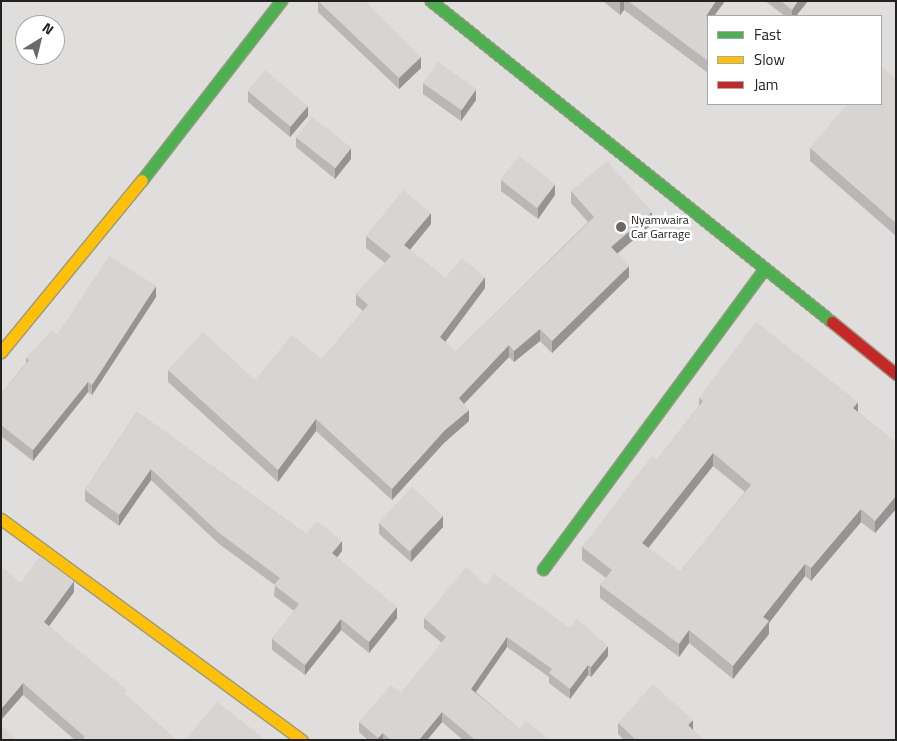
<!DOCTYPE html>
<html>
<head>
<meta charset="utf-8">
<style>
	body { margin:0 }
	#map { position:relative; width:897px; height:741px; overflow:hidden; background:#f0eeeb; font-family:"Titillium Web",sans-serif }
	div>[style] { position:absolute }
	.residential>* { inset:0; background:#dfdedc }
	.roads { filter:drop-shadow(1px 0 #999a82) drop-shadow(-1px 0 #999a82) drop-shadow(0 1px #999a82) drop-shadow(0 -1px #999a82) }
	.fast>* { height:11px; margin:-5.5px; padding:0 5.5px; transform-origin:5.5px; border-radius:5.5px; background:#4caf50 }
	.slow>* { height:11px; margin:-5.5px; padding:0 5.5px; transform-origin:5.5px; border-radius:5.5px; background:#ffc107 }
	.jam>* { height:11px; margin:-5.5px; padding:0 5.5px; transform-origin:5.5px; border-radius:5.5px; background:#c62828 }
	.wall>* { inset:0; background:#b9b6b5 }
	.shaded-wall>* { inset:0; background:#969493 }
	.building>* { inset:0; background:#d7d4d2; transform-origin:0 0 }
	.dots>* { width:14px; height:14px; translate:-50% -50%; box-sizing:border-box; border:2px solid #fff; border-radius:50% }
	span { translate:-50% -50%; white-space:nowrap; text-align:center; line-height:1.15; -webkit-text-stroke:5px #fff; paint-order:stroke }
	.poi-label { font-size:12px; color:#222 }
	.left { translate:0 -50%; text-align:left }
	.frame { position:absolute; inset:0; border:2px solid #222; pointer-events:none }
	.legend { position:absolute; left:707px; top:15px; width:175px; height:90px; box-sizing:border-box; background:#fff; border:1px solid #a7a7a7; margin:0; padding:6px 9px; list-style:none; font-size:15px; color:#222 }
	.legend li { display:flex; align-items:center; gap:10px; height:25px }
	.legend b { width:25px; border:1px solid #a7a7a7 }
	.north { position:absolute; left:15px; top:15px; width:50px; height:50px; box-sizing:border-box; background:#fff; border:1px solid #a7a7a7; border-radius:50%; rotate:36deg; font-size:14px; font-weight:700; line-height:20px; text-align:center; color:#222 }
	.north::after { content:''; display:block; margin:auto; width:18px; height:22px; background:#6a6968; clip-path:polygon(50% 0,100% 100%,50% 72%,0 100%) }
</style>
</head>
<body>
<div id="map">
	<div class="residential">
		<i style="clip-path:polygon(evenodd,1px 1px,896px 1px,896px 740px,1px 740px,1px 1px,708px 16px,881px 16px,881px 104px,708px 104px,708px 16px,1px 1px,25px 25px,55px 25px,55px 55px,25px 55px,25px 25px)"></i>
	</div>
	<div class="roads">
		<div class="fast">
			<i style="left:431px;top:1px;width:514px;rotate:38.68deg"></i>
			<i style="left:142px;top:180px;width:227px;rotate:-52.2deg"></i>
			<i style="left:543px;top:569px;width:373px;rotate:-53.6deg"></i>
		</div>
		<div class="slow">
			<i style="left:1px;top:352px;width:222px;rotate:-50.7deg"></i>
			<i style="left:1px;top:519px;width:373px;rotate:36.3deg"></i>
		</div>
		<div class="jam">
			<i style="left:832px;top:322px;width:82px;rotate:39.1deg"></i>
		</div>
	</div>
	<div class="wall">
		<i style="clip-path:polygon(318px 1px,421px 68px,399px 89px,318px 12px)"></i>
		<i style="clip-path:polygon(603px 1px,725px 1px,714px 16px,708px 16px,708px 73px,624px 10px,620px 15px)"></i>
		<i style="clip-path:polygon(765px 1px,808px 1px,796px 16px,785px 16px)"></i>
		<i style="clip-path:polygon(896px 79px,896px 236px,810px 161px,810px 148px)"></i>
		<i style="clip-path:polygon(423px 83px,476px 100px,461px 121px,423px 94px)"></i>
		<i style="clip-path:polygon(248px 91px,308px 116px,290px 137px,248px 102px)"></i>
		<i style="clip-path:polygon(296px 137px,351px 159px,335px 179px,296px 147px)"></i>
		<i style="clip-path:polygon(501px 180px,555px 195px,538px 219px,501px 191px)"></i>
		<i style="clip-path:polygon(571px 191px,652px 224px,617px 253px,629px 277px,552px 353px,540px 341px,514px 362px,509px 357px,464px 404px,469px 421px,444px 443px,392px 500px,316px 431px,278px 482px,168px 382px,168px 370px,255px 380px,322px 359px,363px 311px,356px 305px,356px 294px,385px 263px,366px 248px,366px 236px,431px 224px,410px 250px,445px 278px,485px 288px,445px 342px,456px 352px,588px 222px,571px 203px)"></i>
		<i style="clip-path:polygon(156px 297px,92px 395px,88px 392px,33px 461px,1px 436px,1px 394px,26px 363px,26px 358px,57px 335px)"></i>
		<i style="clip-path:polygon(evenodd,699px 398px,858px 412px,896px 443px,896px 509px,875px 533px,861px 522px,811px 581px,805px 576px,769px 623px,769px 634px,733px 679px,689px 643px,679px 657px,600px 598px,600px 585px,606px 578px,582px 560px,582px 547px,657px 460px,699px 406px,699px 398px,713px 466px,745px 492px,680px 572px,648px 548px,713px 466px)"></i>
		<i style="clip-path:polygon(137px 412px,306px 534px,342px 551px,337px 557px,397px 618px,369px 653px,341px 630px,305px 675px,272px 650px,272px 639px,294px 611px,274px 596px,275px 585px,219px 544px,151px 480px,119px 526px,85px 501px,85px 490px)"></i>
		<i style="clip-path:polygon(379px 523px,443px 527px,411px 562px,379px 534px)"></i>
		<i style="clip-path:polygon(21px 583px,74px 592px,49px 626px,176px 740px,75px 740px,23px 695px)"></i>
		<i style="clip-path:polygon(486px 585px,608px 656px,591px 677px,588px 675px,570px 699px,549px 683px,549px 677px,507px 647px,476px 692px,519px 729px,550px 740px,463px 740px,442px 722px,427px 740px,368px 740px,359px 732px,359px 722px,401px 693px,442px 643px,424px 628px,424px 618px)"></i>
		<i style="clip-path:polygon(618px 723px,693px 730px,704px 740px,624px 740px,618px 734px)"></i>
	</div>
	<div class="shaded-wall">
		<i style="clip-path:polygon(622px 1px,624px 1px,624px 10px,620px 15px,620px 3px)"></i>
		<i style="clip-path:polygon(716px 1px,725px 1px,714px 16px,708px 16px,708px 25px,706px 16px)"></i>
		<i style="clip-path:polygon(798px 1px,808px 1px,796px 16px,792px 16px,792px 10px)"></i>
		<i style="clip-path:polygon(421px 57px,421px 68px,399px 89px,399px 78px)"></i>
		<i style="clip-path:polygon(476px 89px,476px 100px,461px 121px,461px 110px)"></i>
		<i style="clip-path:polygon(308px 106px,308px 116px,290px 137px,290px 127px)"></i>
		<i style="clip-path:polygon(351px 148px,351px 159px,335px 179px,335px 168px)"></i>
		<i style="clip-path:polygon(555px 184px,555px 195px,538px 219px,538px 208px)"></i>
		<i style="clip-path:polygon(652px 212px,652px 224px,611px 259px,611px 247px)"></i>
		<i style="clip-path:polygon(431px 213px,431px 224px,404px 257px,404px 245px)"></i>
		<i style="clip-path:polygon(629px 266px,629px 277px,552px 353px,552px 341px)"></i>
		<i style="clip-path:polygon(485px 277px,485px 288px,440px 349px,440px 337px)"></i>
		<i style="clip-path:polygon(156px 286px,156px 297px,92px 395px,92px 385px)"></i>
		<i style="clip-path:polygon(540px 329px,540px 341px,514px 362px,514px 351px)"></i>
		<i style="clip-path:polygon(509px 345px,509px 357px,459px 409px,459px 398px)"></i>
		<i style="clip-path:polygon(88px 382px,88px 392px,33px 461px,33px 450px)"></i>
		<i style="clip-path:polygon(858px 402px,858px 415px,853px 408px)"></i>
		<i style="clip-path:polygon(469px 410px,469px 421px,444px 443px,392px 500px,392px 489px,444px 431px)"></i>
		<i style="clip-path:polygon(316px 419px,316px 431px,278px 482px,278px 470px)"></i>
		<i style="clip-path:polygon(713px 453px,713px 466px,642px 556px,642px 543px)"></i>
		<i style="clip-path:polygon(151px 469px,151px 480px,119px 526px,119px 515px)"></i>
		<i style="clip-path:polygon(896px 496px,896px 509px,875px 533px,875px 521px)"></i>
		<i style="clip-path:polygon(861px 509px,861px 522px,811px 581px,811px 568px)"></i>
		<i style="clip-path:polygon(443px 516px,443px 527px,411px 562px,411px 551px)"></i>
		<i style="clip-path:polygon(342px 541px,342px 551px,332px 564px,332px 553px)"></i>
		<i style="clip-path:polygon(805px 564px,805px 576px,769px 623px,769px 634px,733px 679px,733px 666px,763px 617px)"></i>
		<i style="clip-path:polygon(74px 581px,74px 592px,44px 633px,44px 622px)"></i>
		<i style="clip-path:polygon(397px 607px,397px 618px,369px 653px,369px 642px)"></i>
		<i style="clip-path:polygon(341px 619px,341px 630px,305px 675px,305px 665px)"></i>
		<i style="clip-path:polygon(689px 630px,689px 643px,679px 657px,679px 644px)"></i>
		<i style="clip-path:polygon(507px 637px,507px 647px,471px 699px,471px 689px)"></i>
		<i style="clip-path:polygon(608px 646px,608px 656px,591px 677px,591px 667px)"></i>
		<i style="clip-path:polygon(588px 665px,588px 675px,570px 699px,570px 689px)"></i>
		<i style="clip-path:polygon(23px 683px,23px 695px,1px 720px,1px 709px)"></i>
		<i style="clip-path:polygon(442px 712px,442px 722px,427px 740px,419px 740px)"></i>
		<i style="clip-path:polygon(693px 720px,693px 731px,688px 725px)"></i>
		<i style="clip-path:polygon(383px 733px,383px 740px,378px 740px,378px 738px)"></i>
	</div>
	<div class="building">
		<i style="clip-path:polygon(318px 1px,365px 1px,421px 57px,399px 78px)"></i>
		<i style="clip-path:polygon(628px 1px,716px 1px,706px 16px,708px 18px,708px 61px)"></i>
		<i style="clip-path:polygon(781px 1px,798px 1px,792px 10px)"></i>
		<i style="left:438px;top:62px;width:47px;height:26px;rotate:35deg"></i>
		<i style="clip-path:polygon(881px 66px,896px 79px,896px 223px,810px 148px,847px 104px,881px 104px)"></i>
		<i style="left:265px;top:70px;width:56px;height:27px;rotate:40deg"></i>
		<i style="left:312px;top:117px;width:50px;height:26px;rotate:38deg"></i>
		<i style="left:519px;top:156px;width:46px;height:30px;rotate:38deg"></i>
		<i style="clip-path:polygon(607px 161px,652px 212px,611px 247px,629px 266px,552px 341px,540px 329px,514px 351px,509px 345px,459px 398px,469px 410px,444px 431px,392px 489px,316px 419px,278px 470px,168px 370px,203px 332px,255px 380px,292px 335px,322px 359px,368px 305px,356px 294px,391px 256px,366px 236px,403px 190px,431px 213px,404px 245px,445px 278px,462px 258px,485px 277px,440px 337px,456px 352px,594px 217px,571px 191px)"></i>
		<i style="clip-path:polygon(109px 256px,156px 286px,92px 385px,88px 382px,33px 450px,1px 425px,1px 394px,29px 360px,26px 358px,52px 330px,57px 335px)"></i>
		<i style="clip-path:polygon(evenodd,756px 322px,858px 402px,853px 408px,896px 443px,896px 496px,875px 521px,861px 509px,811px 568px,805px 564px,763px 617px,769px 621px,733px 666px,689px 630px,679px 644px,600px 585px,612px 570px,582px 547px,652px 456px,657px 460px,703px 401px,699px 398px,756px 322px,713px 453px,751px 485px,680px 572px,642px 543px,713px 453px)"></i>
		<i style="clip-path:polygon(137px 412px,306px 534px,317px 521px,342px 541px,332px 553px,397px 607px,369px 642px,341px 619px,305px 665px,272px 639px,299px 604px,274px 585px,280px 578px,219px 533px,151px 469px,119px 515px,85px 490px)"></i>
		<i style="left:412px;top:487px;width:42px;height:49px;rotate:43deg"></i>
		<i style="clip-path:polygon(40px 556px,74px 581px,44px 622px,127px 690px,124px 693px,176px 740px,82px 740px,85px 737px,23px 683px,1px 709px,1px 566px,21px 583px)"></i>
		<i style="clip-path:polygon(466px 567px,486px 585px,494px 574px,570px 628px,577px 619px,608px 646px,591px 667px,588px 665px,570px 689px,549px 673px,552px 669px,507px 637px,471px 689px,519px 729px,526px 721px,550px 740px,475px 740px,442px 712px,419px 740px,391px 740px,383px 733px,378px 738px,359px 722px,391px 685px,401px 693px,446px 637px,424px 618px)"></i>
		<i style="clip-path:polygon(653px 684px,693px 720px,688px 725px,704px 740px,636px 740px,618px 723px)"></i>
		<i style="clip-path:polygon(217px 702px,266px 740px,185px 740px)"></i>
		<i style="clip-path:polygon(1px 725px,17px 740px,1px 740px)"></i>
	</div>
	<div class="dots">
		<i style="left:621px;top:227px;background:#6a6968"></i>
	</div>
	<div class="poi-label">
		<span class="left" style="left:631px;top:227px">Nyamwaira<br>Car Garrage</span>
	</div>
	<div class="frame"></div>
	<ul class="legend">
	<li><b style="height:6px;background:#4caf50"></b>Fast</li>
	<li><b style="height:6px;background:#ffc107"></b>Slow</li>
	<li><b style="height:6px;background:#c62828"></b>Jam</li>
	</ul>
	<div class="north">N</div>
</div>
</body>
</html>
